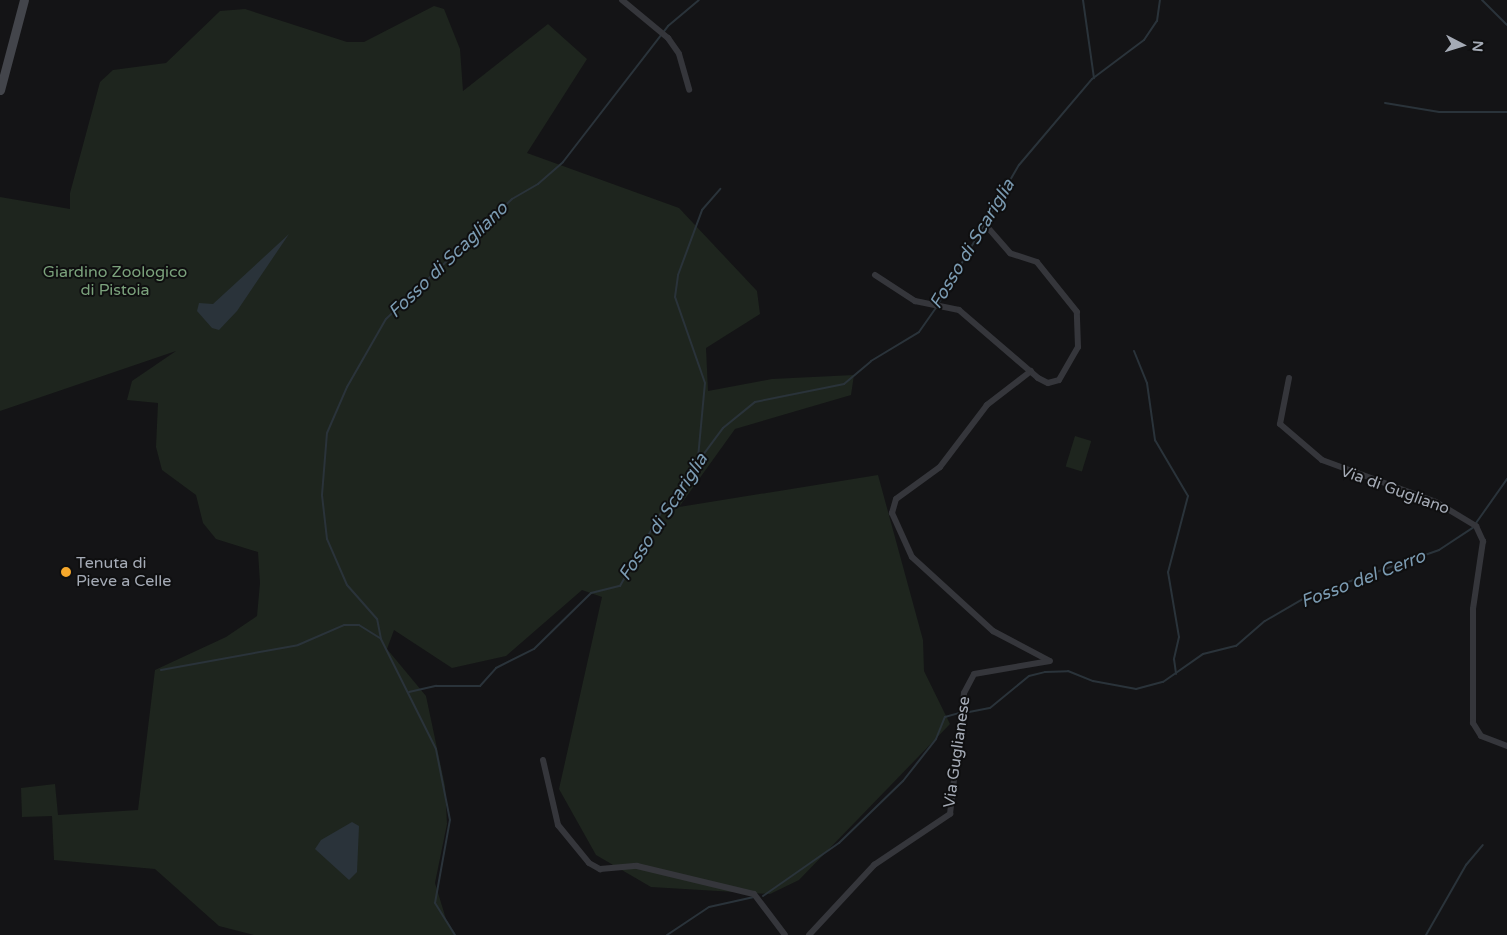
<!DOCTYPE html>
<html>
<head>
<meta charset="utf-8">
<style>
	body { margin:0 }
	#map { position:relative; width:1507px; height:935px; overflow:hidden; background:#141416; font-family:"Varela Round",sans-serif }
	div>[style] { position:absolute }
	.green>* { inset:0; background:#1e251e; transform-origin:0 0 }
	.water>* { inset:0; background:#2a333a }
	.stream>* { height:2px; margin:-1px; padding:0 1px; transform-origin:1px; border-radius:1px; background:#2a333a }
	.street>* { height:6px; margin:-3px; padding:0 3px; transform-origin:3px; border-radius:3px; background:#35363b }
	.secondary>* { height:9px; margin:-4.5px; padding:0 4.5px; transform-origin:4.5px; border-radius:4.5px; background:#43454b }
	.dots>* { width:14px; height:14px; translate:-50% -50%; box-sizing:border-box; border:2px solid #0f0f10; border-radius:50% }
	span { translate:-50% -50%; white-space:nowrap; text-align:center; line-height:1.15; -webkit-text-stroke:4px #0f0f10; paint-order:stroke }
	.park-label { font-size:16px; color:#7ba27c }
	.street-label { font-size:16px; color:#a5abb6 }
	.poi-label { font-size:16px; color:#a5abb6 }
	.left { translate:0 -50%; text-align:left }
	.water-label { font-size:18px; color:#7b9bb2; font-style:italic }
	.north { position:absolute; left:1437px; top:20px; width:50px; height:50px; -webkit-text-stroke:4px #0f0f10; paint-order:stroke; rotate:95deg; font-size:14px; font-weight:700; line-height:20px; text-align:center; color:#a5abb6 }
	.north::after { content:''; display:block; margin:auto; width:18px; height:22px; background:#a5abb6; clip-path:polygon(50% 0,100% 100%,50% 72%,0 100%) }
</style>
</head>
<body>
<div id="map">
	<div class="green">
		<i style="clip-path:polygon(434px 6px,444px 9px,460px 49px,463px 91px,548px 24px,587px 59px,527px 153px,679px 208px,757px 291px,760px 314px,706px 348px,708px 391px,772px 379px,854px 375px,851px 395px,735px 429px,679px 507px,878px 475px,923px 640px,924px 671px,950px 724px,799px 880px,770px 894px,651px 887px,596px 855px,559px 789px,602px 597px,582px 590px,506px 656px,452px 668px,394px 630px,387px 649px,426px 696px,445px 786px,447px 824px,435px 883px,446px 919px,456px 935px,254px 935px,219px 926px,155px 869px,54px 860px,52px 816px,22px 817px,21px 788px,55px 784px,58px 815px,138px 810px,155px 670px,226px 637px,257px 616px,260px 583px,258px 552px,216px 539px,203px 523px,196px 495px,162px 470px,156px 447px,158px 403px,127px 400px,132px 381px,176px 351px,0 411px,0 197px,70px 209px,70px 193px,100px 82px,113px 70px,166px 63px,220px 11px,245px 9px,347px 42px,364px 42px)"></i>
		<i style="left:1075px;top:436px;width:17px;height:32px;rotate:17deg"></i>
	</div>
	<div class="water">
		<i style="clip-path:polygon(289px 234px,237px 311px,219px 330px,212px 328px,197px 311px,199px 303px,213px 304px)"></i>
		<i style="clip-path:polygon(352px 822px,359px 826px,357px 872px,349px 880px,315px 849px,321px 840px)"></i>
	</div>
	<div class="stream">
		<i style="left:1083px;top:0;width:79px;rotate:82deg"></i>
		<i style="left:1482px;top:0;width:35px;rotate:45deg"></i>
		<i style="left:1385px;top:103px;width:55px;rotate:9.5deg"></i>
		<i style="left:1439px;top:112px;width:68px"></i>
		<i style="left:938px;top:304px;width:161px;rotate:-59.8deg"></i>
		<i style="left:1019px;top:165px;width:113px;rotate:-49.7deg"></i>
		<i style="left:1092px;top:79px;width:65px;rotate:-36.9deg"></i>
		<i style="left:1144px;top:40px;width:23px;rotate:-56deg"></i>
		<i style="left:1157px;top:21px;width:21px;rotate:-82deg"></i>
		<i style="left:1134px;top:351px;width:35px;rotate:68deg"></i>
		<i style="left:1147px;top:383px;width:58px;rotate:82deg"></i>
		<i style="left:1155px;top:440px;width:65px;rotate:59.5deg"></i>
		<i style="left:1188px;top:496px;width:79px;rotate:104.7deg"></i>
		<i style="left:1168px;top:572px;width:66px;rotate:80.4deg"></i>
		<i style="left:1179px;top:637px;width:23px;rotate:103deg"></i>
		<i style="left:1174px;top:659px;width:15px;rotate:82deg"></i>
		<i style="left:698px;top:458px;width:75px;rotate:-84.7deg"></i>
		<i style="left:705px;top:383px;width:91px;rotate:-109.2deg"></i>
		<i style="left:675px;top:297px;width:22px;rotate:-82deg"></i>
		<i style="left:678px;top:275px;width:69px;rotate:-69.7deg"></i>
		<i style="left:702px;top:210px;width:28px;rotate:-49deg"></i>
		<i style="left:1476px;top:523px;width:54px;rotate:-54.8deg"></i>
		<i style="left:161px;top:670px;width:139px;rotate:-10.3deg"></i>
		<i style="left:298px;top:645px;width:50px;rotate:-23.5deg"></i>
		<i style="left:344px;top:625px;width:15px"></i>
		<i style="left:359px;top:625px;width:25px;rotate:32deg"></i>
		<i style="left:409px;top:692px;width:28px;rotate:-13deg"></i>
		<i style="left:436px;top:686px;width:44px"></i>
		<i style="left:480px;top:686px;width:24px;rotate:-48deg"></i>
		<i style="left:496px;top:668px;width:42px;rotate:-26.6deg"></i>
		<i style="left:534px;top:649px;width:80px;rotate:-44.5deg"></i>
		<i style="left:591px;top:593px;width:30px;rotate:-14deg"></i>
		<i style="left:620px;top:586px;width:88px;rotate:-60.8deg"></i>
		<i style="left:663px;top:509px;width:101px;rotate:-53.5deg"></i>
		<i style="left:723px;top:428px;width:41px;rotate:-39.1deg"></i>
		<i style="left:755px;top:402px;width:91px;rotate:-11.4deg"></i>
		<i style="left:844px;top:384px;width:35px;rotate:-40deg"></i>
		<i style="left:871px;top:361px;width:56px;rotate:-31.1deg"></i>
		<i style="left:919px;top:332px;width:29px;rotate:-55deg"></i>
		<i style="left:964px;top:713px;width:26px;rotate:-11deg"></i>
		<i style="left:990px;top:708px;width:50px;rotate:-39.4deg"></i>
		<i style="left:1029px;top:676px;width:16px;rotate:-14deg"></i>
		<i style="left:1045px;top:672px;width:23px;rotate:-2deg"></i>
		<i style="left:1068px;top:671px;width:27px;rotate:22deg"></i>
		<i style="left:1093px;top:681px;width:44px;rotate:10.5deg"></i>
		<i style="left:1136px;top:689px;width:28px;rotate:-15deg"></i>
		<i style="left:1163px;top:682px;width:49px;rotate:-35deg"></i>
		<i style="left:1203px;top:654px;width:34px;rotate:-14deg"></i>
		<i style="left:1236px;top:646px;width:38px;rotate:-41deg"></i>
		<i style="left:1265px;top:621px;width:50px;rotate:-30.2deg"></i>
		<i style="left:1308px;top:596px;width:139px;rotate:-19.3deg"></i>
		<i style="left:1439px;top:550px;width:42px;rotate:-33.3deg"></i>
		<i style="left:763px;top:896px;width:93px;rotate:-34.9deg"></i>
		<i style="left:839px;top:843px;width:89px;rotate:-44.1deg"></i>
		<i style="left:903px;top:781px;width:53px;rotate:-51.8deg"></i>
		<i style="left:936px;top:739px;width:24px;rotate:-68deg"></i>
		<i style="left:945px;top:717px;width:15px;rotate:-16deg"></i>
		<i style="left:455px;top:935px;width:38px;rotate:-122deg"></i>
		<i style="left:435px;top:903px;width:84px;rotate:-79.8deg"></i>
		<i style="left:450px;top:820px;width:72px;rotate:-101.2deg"></i>
		<i style="left:436px;top:749px;width:123px;rotate:-116.6deg"></i>
		<i style="left:381px;top:639px;width:20px;rotate:-101deg"></i>
		<i style="left:377px;top:619px;width:45px;rotate:-131.4deg"></i>
		<i style="left:347px;top:585px;width:50px;rotate:-113.5deg"></i>
		<i style="left:327px;top:539px;width:44px;rotate:-96.5deg"></i>
		<i style="left:322px;top:495px;width:62px;rotate:-85.4deg"></i>
		<i style="left:327px;top:433px;width:50px;rotate:-66.5deg"></i>
		<i style="left:347px;top:387px;width:78px;rotate:-60.2deg"></i>
		<i style="left:386px;top:319px;width:174px;rotate:-43.6deg"></i>
		<i style="left:512px;top:199px;width:30px;rotate:-30deg"></i>
		<i style="left:538px;top:184px;width:33px;rotate:-41deg"></i>
		<i style="left:563px;top:162px;width:172px;rotate:-52.3deg"></i>
		<i style="left:668px;top:26px;width:40px;rotate:-40deg"></i>
		<i style="left:667px;top:935px;width:50px;rotate:-33.7deg"></i>
		<i style="left:709px;top:907px;width:46px;rotate:-12.5deg"></i>
		<i style="left:1426px;top:935px;width:81px;rotate:-60.3deg"></i>
		<i style="left:1466px;top:865px;width:26px;rotate:-50deg"></i>
	</div>
	<div class="street">
		<i style="left:622px;top:0;width:60px;rotate:39.6deg"></i>
		<i style="left:668px;top:38px;width:19px;rotate:55deg"></i>
		<i style="left:679px;top:54px;width:37px;rotate:74deg"></i>
		<i style="left:875px;top:275px;width:48px;rotate:33deg"></i>
		<i style="left:915px;top:301px;width:45px;rotate:11.6deg"></i>
		<i style="left:959px;top:310px;width:104px;rotate:40.7deg"></i>
		<i style="left:1038px;top:378px;width:11px;rotate:27deg"></i>
		<i style="left:1048px;top:383px;width:11px;rotate:-15deg"></i>
		<i style="left:1059px;top:380px;width:38px;rotate:-60deg"></i>
		<i style="left:1078px;top:347px;width:35px;rotate:-92deg"></i>
		<i style="left:1077px;top:312px;width:64px;rotate:-128.7deg"></i>
		<i style="left:1037px;top:262px;width:28px;rotate:-162deg"></i>
		<i style="left:1010px;top:253px;width:32px;rotate:-131deg"></i>
		<i style="left:1031px;top:371px;width:56px;rotate:142.3deg"></i>
		<i style="left:987px;top:405px;width:78px;rotate:127.2deg"></i>
		<i style="left:940px;top:467px;width:54px;rotate:144deg"></i>
		<i style="left:896px;top:499px;width:15px;rotate:106deg"></i>
		<i style="left:892px;top:513px;width:48px;rotate:65.6deg"></i>
		<i style="left:912px;top:557px;width:110px;rotate:42.4deg"></i>
		<i style="left:993px;top:631px;width:64px;rotate:27.8deg"></i>
		<i style="left:1289px;top:378px;width:47px;rotate:101.1deg"></i>
		<i style="left:1280px;top:424px;width:55px;rotate:40.6deg"></i>
		<i style="left:1322px;top:460px;width:121px;rotate:20.2deg"></i>
		<i style="left:1436px;top:502px;width:47px;rotate:31deg"></i>
		<i style="left:1476px;top:526px;width:17px;rotate:65deg"></i>
		<i style="left:1483px;top:541px;width:69px;rotate:98.4deg"></i>
		<i style="left:1473px;top:609px;width:114px;rotate:90deg"></i>
		<i style="left:1473px;top:723px;width:15px;rotate:58deg"></i>
		<i style="left:1481px;top:736px;width:28px;rotate:21deg"></i>
		<i style="left:543px;top:760px;width:67px;rotate:77deg"></i>
		<i style="left:558px;top:825px;width:49px;rotate:50.8deg"></i>
		<i style="left:589px;top:863px;width:13px;rotate:29deg"></i>
		<i style="left:600px;top:869px;width:37px;rotate:-5deg"></i>
		<i style="left:637px;top:866px;width:120px;rotate:13.5deg"></i>
		<i style="left:754px;top:894px;width:51px;rotate:52.9deg"></i>
		<i style="left:809px;top:935px;width:96px;rotate:-47.1deg"></i>
		<i style="left:874px;top:865px;width:92px;rotate:-33.9deg"></i>
		<i style="left:950px;top:814px;width:122px;rotate:-83.4deg"></i>
		<i style="left:964px;top:693px;width:21px;rotate:-62deg"></i>
		<i style="left:974px;top:674px;width:77px;rotate:-9.7deg"></i>
	</div>
	<div class="secondary">
		<i style="left:0;top:90px;width:93px;rotate:-75.1deg"></i>
	</div>
	<div class="dots">
		<i style="left:66px;top:572px;background:#f6a82b"></i>
	</div>
	<div class="park-label">
		<span style="left:115px;top:281px">Giardino Zoologico<br>di Pistoia</span>
	</div>
	<div class="street-label">
		<span style="left:1395px;top:490px;rotate:20deg">Via di Gugliano</span>
		<span style="left:957px;top:752px;rotate:-82deg">Via Guglianese</span>
	</div>
	<div class="poi-label">
		<span class="left" style="left:76px;top:572px">Tenuta di<br>Pieve a Celle</span>
	</div>
	<div class="water-label">
		<span style="left:972px;top:244px;rotate:-59deg">Fosso di Scariglia</span>
		<span style="left:448px;top:260px;rotate:-44deg">Fosso di Scagliano</span>
		<span style="left:663px;top:517px;rotate:-57deg">Fosso di Scariglia</span>
		<span style="left:1363px;top:579px;rotate:-21deg">Fosso del Cerro</span>
	</div>
	<div class="north">N</div>
</div>
</body>
</html>
